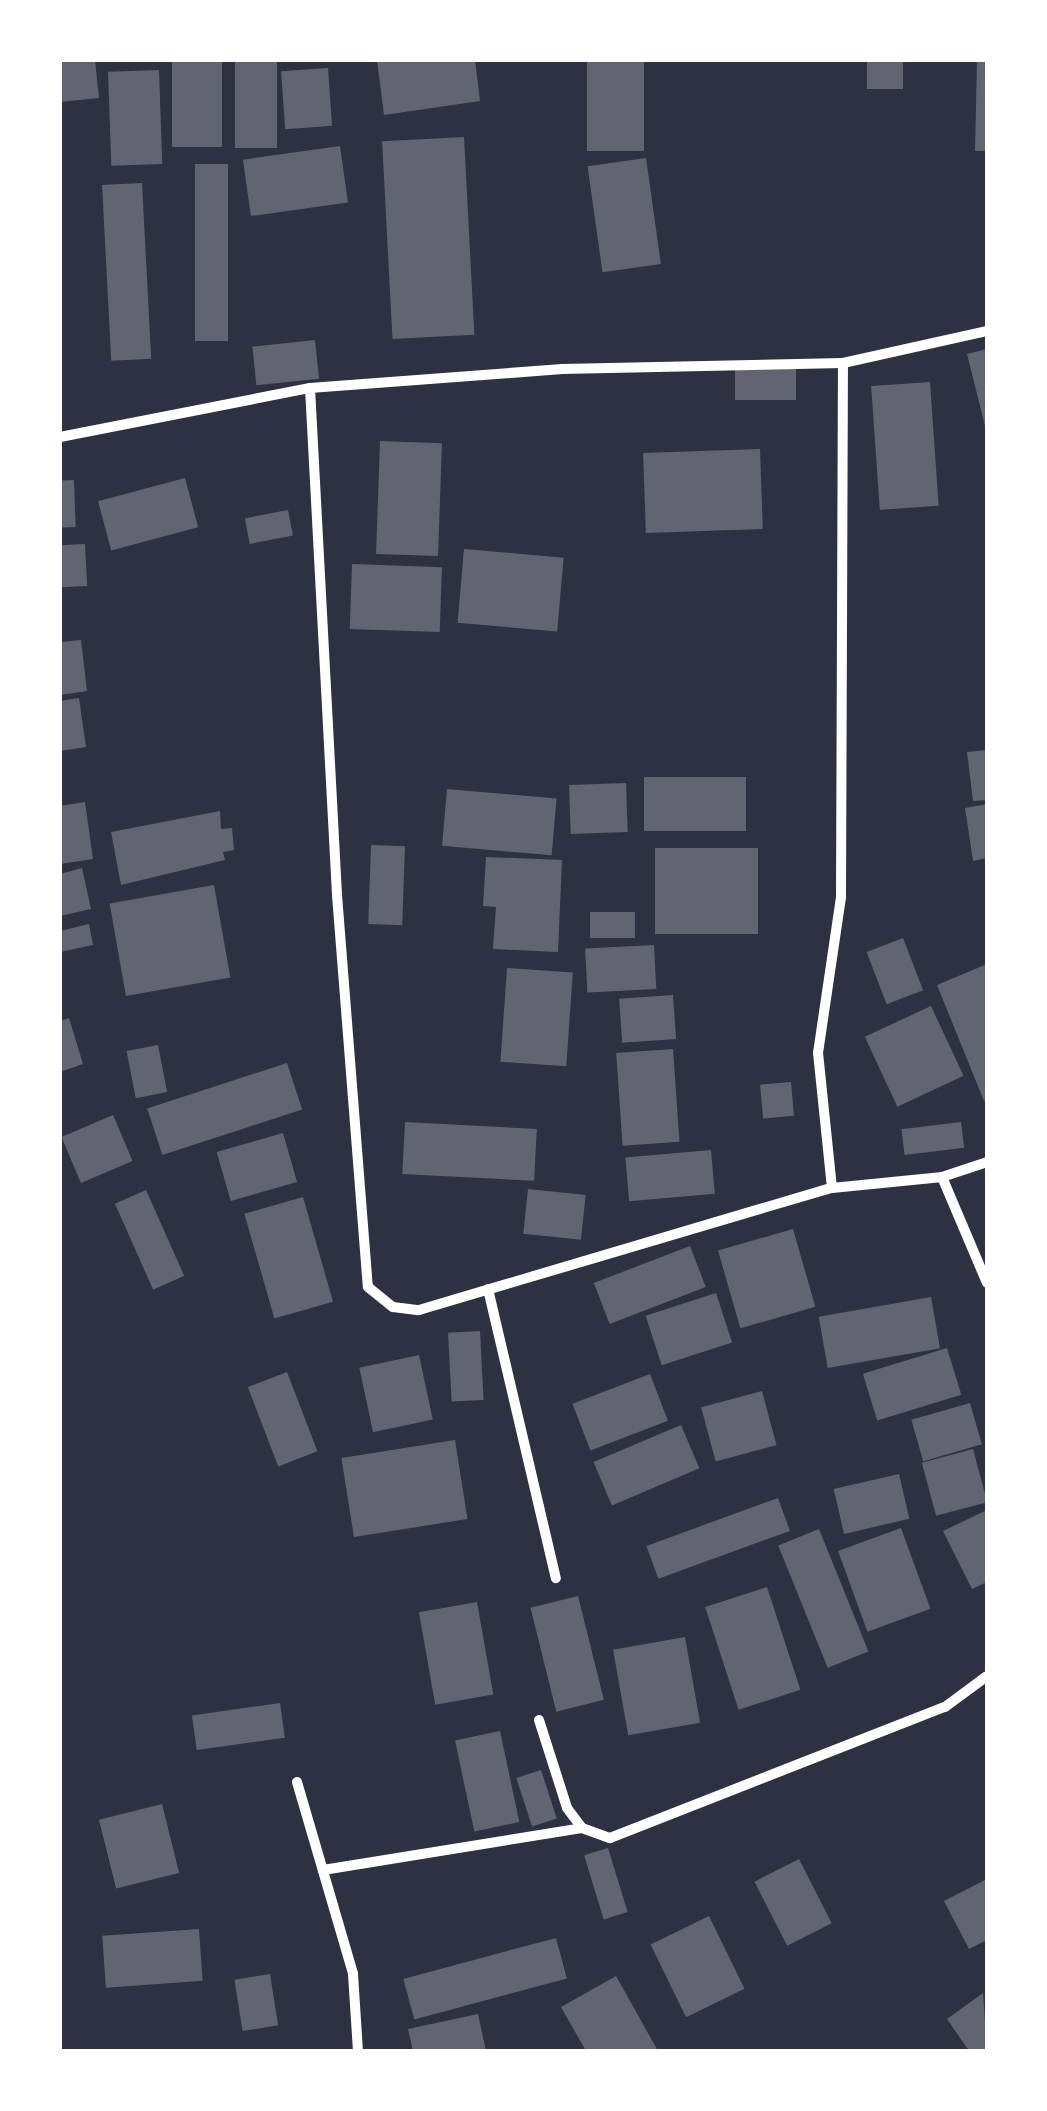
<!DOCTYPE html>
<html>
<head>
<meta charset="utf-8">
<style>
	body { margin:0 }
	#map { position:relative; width:1047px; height:2111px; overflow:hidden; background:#2d3142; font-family:Barlow,sans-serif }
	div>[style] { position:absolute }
	.building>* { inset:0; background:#626471; transform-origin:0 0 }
	.minor>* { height:10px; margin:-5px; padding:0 5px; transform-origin:5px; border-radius:5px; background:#fff }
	span { translate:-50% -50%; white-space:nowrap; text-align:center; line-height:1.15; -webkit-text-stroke:8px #fff; paint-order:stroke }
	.frame { position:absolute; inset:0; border:62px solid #fff; pointer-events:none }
</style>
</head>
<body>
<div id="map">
	<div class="building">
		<i style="clip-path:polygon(60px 60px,95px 60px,99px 98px,60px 102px)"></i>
		<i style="left:172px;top:60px;width:50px;height:87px"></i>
		<i style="clip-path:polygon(377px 60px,475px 60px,480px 101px,384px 115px)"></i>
		<i style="left:587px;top:60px;width:57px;height:91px"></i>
		<i style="left:867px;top:60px;width:36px;height:29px"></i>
		<i style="clip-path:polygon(977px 60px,987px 60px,987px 151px,975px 151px)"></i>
		<i style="left:235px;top:62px;width:42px;height:86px"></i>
		<i style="left:328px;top:68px;width:58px;height:47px;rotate:86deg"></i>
		<i style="left:159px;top:70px;width:94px;height:51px;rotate:88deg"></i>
		<i style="left:464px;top:137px;width:198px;height:82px;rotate:87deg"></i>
		<i style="left:340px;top:146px;width:57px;height:98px;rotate:82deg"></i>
		<i style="left:646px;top:158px;width:107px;height:59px;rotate:82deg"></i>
		<i style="left:195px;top:164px;width:33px;height:177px"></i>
		<i style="left:142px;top:183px;width:176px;height:40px;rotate:87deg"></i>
		<i style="left:315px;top:340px;width:39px;height:63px;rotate:84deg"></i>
		<i style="clip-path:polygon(987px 349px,987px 430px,986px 430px,967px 354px)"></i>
		<i style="left:735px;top:367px;width:61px;height:33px"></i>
		<i style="left:930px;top:382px;width:124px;height:59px;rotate:86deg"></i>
		<i style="left:380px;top:441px;width:62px;height:113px;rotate:2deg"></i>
		<i style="left:760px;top:449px;width:80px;height:117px;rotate:88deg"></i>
		<i style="left:185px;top:478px;width:51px;height:90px;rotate:75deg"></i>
		<i style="left:74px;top:480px;width:47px;height:14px;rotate:88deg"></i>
		<i style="left:288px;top:510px;width:26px;height:44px;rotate:79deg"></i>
		<i style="left:85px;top:544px;width:42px;height:25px;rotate:87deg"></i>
		<i style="left:464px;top:549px;width:100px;height:74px;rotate:5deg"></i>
		<i style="left:352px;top:564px;width:90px;height:65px;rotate:2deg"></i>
		<i style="clip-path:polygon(81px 640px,87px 691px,60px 695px,60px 642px)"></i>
		<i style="clip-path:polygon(79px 698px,86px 747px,60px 751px,60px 701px)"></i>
		<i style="clip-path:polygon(987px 750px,987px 800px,973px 801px,967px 752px)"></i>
		<i style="left:644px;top:777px;width:102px;height:54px"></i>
		<i style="left:626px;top:783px;width:49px;height:57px;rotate:88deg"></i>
		<i style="left:447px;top:789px;width:110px;height:57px;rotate:5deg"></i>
		<i style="clip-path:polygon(85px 802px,93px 859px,60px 864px,60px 806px)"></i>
		<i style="clip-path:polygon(987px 804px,987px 858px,973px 861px,965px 808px)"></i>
		<i style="clip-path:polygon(220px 811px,221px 829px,232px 828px,234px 850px,223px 852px,225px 860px,121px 885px,111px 832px)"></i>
		<i style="left:371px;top:845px;width:34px;height:79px;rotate:2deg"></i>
		<i style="left:758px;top:848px;width:86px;height:103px;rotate:90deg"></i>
		<i style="clip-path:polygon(486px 857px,562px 860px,558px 952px,493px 949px,496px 907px,483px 906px)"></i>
		<i style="clip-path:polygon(82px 868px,91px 909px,60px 916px,60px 874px)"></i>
		<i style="left:214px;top:885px;width:94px;height:106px;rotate:80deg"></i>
		<i style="left:590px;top:912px;width:45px;height:26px"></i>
		<i style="clip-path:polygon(89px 924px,93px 945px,60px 952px,60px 931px)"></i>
		<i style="left:903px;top:938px;width:56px;height:39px;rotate:69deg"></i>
		<i style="left:654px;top:945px;width:44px;height:69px;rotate:87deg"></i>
		<i style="clip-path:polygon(987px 964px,987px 1100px,984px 1101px,937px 985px)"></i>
		<i style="left:507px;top:968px;width:66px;height:94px;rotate:4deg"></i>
		<i style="left:673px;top:995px;width:44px;height:54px;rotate:86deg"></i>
		<i style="left:931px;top:1006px;width:77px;height:73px;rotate:65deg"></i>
		<i style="clip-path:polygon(69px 1018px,83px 1064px,60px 1072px,60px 1021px)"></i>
		<i style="left:158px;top:1045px;width:48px;height:32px;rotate:79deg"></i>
		<i style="left:673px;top:1049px;width:93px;height:57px;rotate:86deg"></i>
		<i style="left:287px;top:1063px;width:49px;height:147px;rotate:72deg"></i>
		<i style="left:791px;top:1082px;width:34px;height:31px;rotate:85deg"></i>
		<i style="left:113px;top:1115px;width:50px;height:56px;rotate:67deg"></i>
		<i style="left:405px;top:1122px;width:132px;height:52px;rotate:3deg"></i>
		<i style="left:961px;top:1122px;width:26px;height:60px;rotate:83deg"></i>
		<i style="left:283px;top:1133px;width:51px;height:69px;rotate:74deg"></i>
		<i style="left:711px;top:1150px;width:44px;height:86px;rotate:85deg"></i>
		<i style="left:528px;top:1189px;width:58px;height:45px;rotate:6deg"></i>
		<i style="left:146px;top:1190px;width:94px;height:34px;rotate:66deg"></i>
		<i style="left:303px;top:1197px;width:109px;height:61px;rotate:74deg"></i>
		<i style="left:793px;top:1229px;width:81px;height:78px;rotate:74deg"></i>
		<i style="left:690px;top:1246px;width:44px;height:103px;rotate:69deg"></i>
		<i style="left:716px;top:1293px;width:52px;height:74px;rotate:72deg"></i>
		<i style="left:931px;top:1297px;width:52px;height:114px;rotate:80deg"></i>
		<i style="left:480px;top:1331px;width:69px;height:32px;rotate:87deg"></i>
		<i style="left:947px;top:1348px;width:49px;height:88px;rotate:73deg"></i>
		<i style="left:419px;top:1355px;width:66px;height:61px;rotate:78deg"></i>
		<i style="left:287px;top:1372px;width:85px;height:42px;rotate:69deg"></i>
		<i style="left:650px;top:1374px;width:50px;height:83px;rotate:69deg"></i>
		<i style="left:762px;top:1391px;width:56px;height:63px;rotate:75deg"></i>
		<i style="left:970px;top:1403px;width:43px;height:61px;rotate:74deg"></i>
		<i style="left:681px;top:1425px;width:47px;height:95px;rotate:67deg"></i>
		<i style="left:455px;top:1440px;width:80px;height:115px;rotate:81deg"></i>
		<i style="left:973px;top:1449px;width:55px;height:53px;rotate:75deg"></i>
		<i style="left:899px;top:1474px;width:46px;height:67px;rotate:77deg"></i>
		<i style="left:778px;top:1498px;width:35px;height:140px;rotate:70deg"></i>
		<i style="clip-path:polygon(987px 1510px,987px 1582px,972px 1589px,943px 1531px)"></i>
		<i style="left:901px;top:1528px;width:86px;height:67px;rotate:70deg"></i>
		<i style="left:819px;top:1529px;width:132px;height:44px;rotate:68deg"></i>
		<i style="left:767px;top:1587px;width:108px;height:65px;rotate:72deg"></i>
		<i style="left:578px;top:1596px;width:107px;height:49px;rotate:76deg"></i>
		<i style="left:477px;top:1602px;width:94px;height:59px;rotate:80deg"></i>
		<i style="left:685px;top:1637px;width:87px;height:73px;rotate:80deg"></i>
		<i style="left:280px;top:1703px;width:35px;height:89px;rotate:82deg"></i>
		<i style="left:500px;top:1731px;width:93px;height:46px;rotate:78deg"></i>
		<i style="left:541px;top:1770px;width:51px;height:26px;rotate:72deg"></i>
		<i style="left:162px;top:1804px;width:71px;height:65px;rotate:76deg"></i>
		<i style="left:608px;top:1848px;width:67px;height:25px;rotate:73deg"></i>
		<i style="left:799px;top:1859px;width:72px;height:50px;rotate:63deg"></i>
		<i style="clip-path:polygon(987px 1879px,987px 1940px,969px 1949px,944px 1901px)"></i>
		<i style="left:709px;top:1916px;width:81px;height:65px;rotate:64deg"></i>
		<i style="left:199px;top:1929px;width:52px;height:97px;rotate:86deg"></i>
		<i style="left:556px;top:1938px;width:42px;height:158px;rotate:75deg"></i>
		<i style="left:270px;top:1974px;width:52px;height:36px;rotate:81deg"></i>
		<i style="clip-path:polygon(616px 1976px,658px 2051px,586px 2051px,561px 2007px)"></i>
		<i style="clip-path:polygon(983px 1993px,987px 2051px,969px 2051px,947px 2019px)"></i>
		<i style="clip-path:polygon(478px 2014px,486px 2051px,413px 2051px,408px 2029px)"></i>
	</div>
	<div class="minor">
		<i style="left:310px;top:388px;width:508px;rotate:86.95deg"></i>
		<i style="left:337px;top:895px;width:393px;rotate:85.5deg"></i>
		<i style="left:368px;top:1287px;width:32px;rotate:39deg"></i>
		<i style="left:393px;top:1307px;width:26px;rotate:7deg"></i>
		<i style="left:419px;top:1310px;width:431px;rotate:-16.5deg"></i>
		<i style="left:832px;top:1188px;width:111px;rotate:-5.7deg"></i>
		<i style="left:942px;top:1177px;width:47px;rotate:-18.4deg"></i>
		<i style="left:60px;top:437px;width:255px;rotate:-11.1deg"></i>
		<i style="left:310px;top:388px;width:253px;rotate:-4.3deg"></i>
		<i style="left:562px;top:369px;width:281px;rotate:-1.2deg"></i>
		<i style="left:843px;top:363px;width:148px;rotate:-12.5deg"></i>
		<i style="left:942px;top:1177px;width:115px;rotate:67deg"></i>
		<i style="left:832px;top:1188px;width:136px;rotate:-95.9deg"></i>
		<i style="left:818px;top:1053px;width:158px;rotate:-81.6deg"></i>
		<i style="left:841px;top:897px;width:534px;rotate:-89.79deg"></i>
		<i style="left:488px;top:1289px;width:297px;rotate:76.8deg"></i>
		<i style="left:539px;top:1720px;width:92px;rotate:72.3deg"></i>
		<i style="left:567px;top:1808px;width:25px;rotate:53deg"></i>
		<i style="left:582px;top:1828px;width:30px;rotate:20deg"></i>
		<i style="left:610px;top:1838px;width:360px;rotate:-21.4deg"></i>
		<i style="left:945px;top:1707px;width:52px;rotate:-36.4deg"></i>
		<i style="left:297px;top:1782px;width:200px;rotate:73.7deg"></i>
		<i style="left:353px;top:1974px;width:77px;rotate:86.3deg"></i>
		<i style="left:323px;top:1870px;width:262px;rotate:-9.2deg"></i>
	</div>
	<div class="frame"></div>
</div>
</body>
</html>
